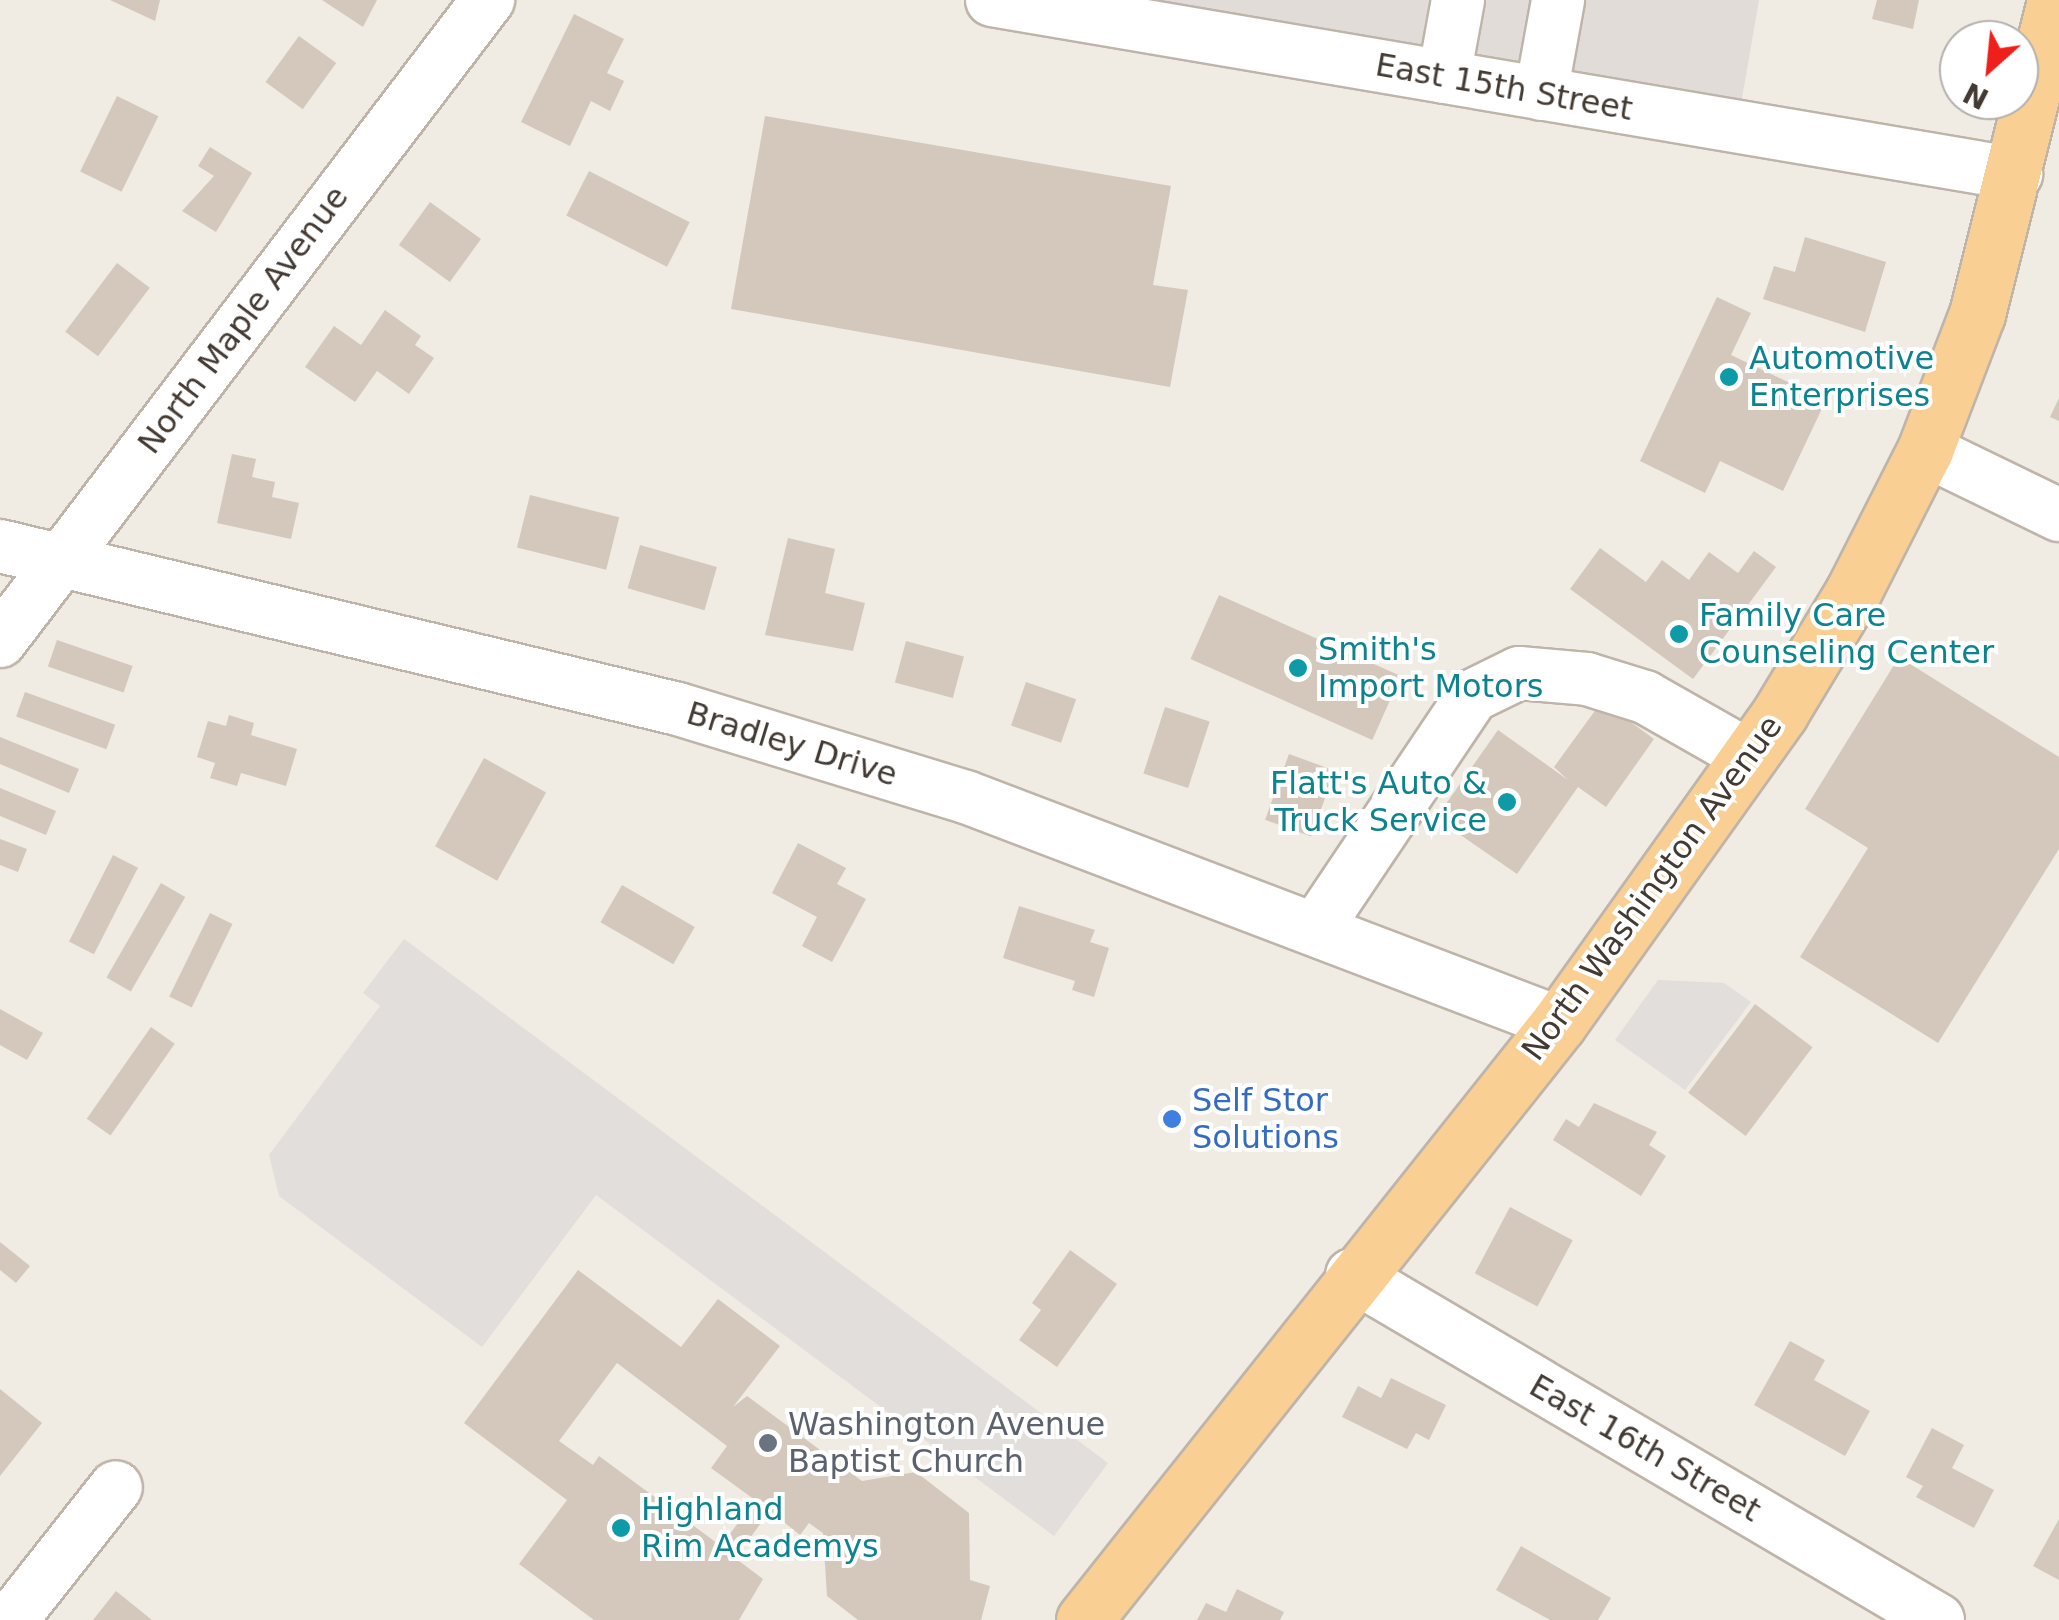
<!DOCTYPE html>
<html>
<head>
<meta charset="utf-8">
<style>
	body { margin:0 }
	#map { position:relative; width:2059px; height:1620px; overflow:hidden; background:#f0ebe3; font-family:"DejaVu Sans",sans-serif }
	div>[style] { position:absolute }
	.industrial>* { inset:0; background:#e2dcd8 }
	.parking>* { inset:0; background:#e1dedb }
	.building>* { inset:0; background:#d4c8bc; transform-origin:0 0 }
	.roads { filter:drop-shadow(2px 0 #beb4a9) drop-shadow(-2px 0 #beb4a9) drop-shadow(0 2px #beb4a9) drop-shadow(0 -2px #beb4a9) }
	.minor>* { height:52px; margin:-26px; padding:0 26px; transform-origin:26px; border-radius:26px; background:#fff }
	.major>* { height:55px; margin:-27.5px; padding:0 27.5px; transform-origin:27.5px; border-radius:27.5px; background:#f9cf93 }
	.dots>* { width:28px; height:28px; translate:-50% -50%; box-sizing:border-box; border:5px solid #fff; border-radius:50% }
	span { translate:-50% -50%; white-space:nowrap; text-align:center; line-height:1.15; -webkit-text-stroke:8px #fff; paint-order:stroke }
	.street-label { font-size:32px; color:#423a33 }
	.culture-label { font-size:32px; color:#0d838f }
	.left { translate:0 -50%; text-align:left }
	.right { translate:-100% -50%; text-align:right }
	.shop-label { font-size:32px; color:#366cbe }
	.worship-label { font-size:32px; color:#5b616d }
	.north { position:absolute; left:1939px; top:20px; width:100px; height:100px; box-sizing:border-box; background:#fff; border:2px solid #b3b0ad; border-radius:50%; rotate:207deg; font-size:28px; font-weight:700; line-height:40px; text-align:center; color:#423a33 }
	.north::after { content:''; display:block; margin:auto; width:35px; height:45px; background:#ef201b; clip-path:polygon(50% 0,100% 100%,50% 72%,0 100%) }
</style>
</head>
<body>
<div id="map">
	<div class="industrial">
		<i style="clip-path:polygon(1138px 0,1759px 0,1741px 104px)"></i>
	</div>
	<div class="parking">
		<i style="clip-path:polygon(404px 939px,1108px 1463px,1054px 1536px,596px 1195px,482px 1347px,279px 1196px,269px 1155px,380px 1006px,363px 993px)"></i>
		<i style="clip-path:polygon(1658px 980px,1724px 983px,1751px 1002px,1685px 1090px,1615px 1040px)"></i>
	</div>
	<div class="building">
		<i style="clip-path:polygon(110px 0,160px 0,155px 21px)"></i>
		<i style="clip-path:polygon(322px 0,377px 0,363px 27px)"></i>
		<i style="clip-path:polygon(1877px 0,1919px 0,1913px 29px,1872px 19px)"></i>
		<i style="clip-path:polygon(574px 14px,624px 39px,607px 73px,624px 81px,610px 111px,591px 101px,570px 146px,521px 122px)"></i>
		<i style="left:299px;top:36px;width:46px;height:57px;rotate:36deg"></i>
		<i style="left:117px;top:96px;width:46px;height:84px;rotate:26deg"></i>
		<i style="clip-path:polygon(765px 116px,1171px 186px,1153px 285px,1188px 290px,1170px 387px,731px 309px)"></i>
		<i style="clip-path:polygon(210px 147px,252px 173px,216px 232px,182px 211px,214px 176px,198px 166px)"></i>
		<i style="left:589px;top:171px;width:113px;height:50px;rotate:27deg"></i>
		<i style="left:430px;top:202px;width:63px;height:53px;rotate:36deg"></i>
		<i style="clip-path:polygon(1805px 237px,1886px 262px,1865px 332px,1763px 299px,1774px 266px,1795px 272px)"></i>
		<i style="left:117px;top:263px;width:41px;height:86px;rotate:37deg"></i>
		<i style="clip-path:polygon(1717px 297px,1751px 313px,1731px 355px,1826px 400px,1783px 491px,1720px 461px,1705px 493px,1640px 461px)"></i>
		<i style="clip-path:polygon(385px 310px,421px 336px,415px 345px,434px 358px,409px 394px,377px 371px,355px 402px,305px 367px,334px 326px,361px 345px)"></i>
		<i style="clip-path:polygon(2059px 398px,2059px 421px,2050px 417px)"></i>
		<i style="clip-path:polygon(232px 454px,256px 459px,252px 477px,275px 482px,272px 497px,299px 503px,291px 539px,217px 523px)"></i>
		<i style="left:530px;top:495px;width:92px;height:54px;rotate:14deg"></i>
		<i style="clip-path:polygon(788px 538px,835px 549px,825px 593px,865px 603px,853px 651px,765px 635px)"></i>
		<i style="left:640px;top:545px;width:80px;height:45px;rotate:16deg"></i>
		<i style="clip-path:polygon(1600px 548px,1646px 582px,1662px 560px,1689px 580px,1709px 552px,1738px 573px,1754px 551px,1776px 567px,1693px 679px,1570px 589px)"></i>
		<i style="left:1219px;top:595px;width:199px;height:70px;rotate:24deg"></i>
		<i style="left:57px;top:640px;width:80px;height:28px;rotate:19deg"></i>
		<i style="left:906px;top:641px;width:60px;height:43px;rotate:15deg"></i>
		<i style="clip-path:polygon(1899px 657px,2059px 757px,2059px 849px,1938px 1043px,1800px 957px,1868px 848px,1805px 809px)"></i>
		<i style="left:1026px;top:682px;width:53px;height:46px;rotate:19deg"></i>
		<i style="left:25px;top:692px;width:96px;height:26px;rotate:20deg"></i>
		<i style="clip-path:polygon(1602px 701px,1654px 739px,1606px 807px,1578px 787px,1517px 874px,1436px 818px,1498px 730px,1568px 780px,1554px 767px)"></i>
		<i style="left:1165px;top:707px;width:47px;height:70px;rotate:18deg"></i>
		<i style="clip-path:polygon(229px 715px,254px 723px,251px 735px,297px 749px,286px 786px,241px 773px,237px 786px,210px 778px,215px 763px,197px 757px,208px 721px,226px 726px)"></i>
		<i style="clip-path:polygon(0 737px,79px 769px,69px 793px,0 764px)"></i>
		<i style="left:1289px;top:754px;width:49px;height:70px;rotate:20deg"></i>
		<i style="left:484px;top:758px;width:71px;height:101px;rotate:29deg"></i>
		<i style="clip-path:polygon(0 788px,56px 811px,46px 835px,0 816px)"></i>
		<i style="clip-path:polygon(0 839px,27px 849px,18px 872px,0 865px)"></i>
		<i style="clip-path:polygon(798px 843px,846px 868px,837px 884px,866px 899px,832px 962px,802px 946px,817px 917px,772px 893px)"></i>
		<i style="left:113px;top:855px;width:28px;height:97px;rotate:27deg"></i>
		<i style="left:161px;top:883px;width:28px;height:109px;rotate:30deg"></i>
		<i style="left:622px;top:885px;width:84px;height:43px;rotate:30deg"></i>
		<i style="clip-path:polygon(1019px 906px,1095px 930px,1090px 942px,1109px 948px,1094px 997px,1072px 990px,1075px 981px,1003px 958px)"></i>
		<i style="left:210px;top:913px;width:25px;height:93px;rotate:26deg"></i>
		<i style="left:1755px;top:1004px;width:72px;height:111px;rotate:37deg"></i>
		<i style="clip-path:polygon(0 1009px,43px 1033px,27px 1060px,0 1045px)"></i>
		<i style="left:151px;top:1027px;width:29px;height:112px;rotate:35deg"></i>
		<i style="clip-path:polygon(1594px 1103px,1657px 1132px,1649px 1145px,1666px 1156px,1641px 1196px,1553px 1140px,1566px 1119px,1579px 1127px)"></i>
		<i style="left:1510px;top:1207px;width:71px;height:75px;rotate:28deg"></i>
		<i style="clip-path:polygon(0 1242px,30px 1266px,16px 1283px,0 1270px)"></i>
		<i style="clip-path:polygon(1070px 1250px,1117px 1284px,1057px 1367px,1019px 1340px,1041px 1310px,1032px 1303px)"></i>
		<i style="clip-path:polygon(evenodd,578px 1270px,681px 1347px,718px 1299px,780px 1346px,733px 1407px,747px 1396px,862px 1481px,916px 1472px,969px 1513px,970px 1580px,990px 1586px,981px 1620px,858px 1620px,827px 1596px,823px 1533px,809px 1523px,800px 1535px,770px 1511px,735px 1558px,763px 1579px,739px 1620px,594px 1620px,519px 1564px,567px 1500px,464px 1423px,578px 1270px,617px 1363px,727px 1446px,711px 1468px,755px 1500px,721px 1546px,599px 1456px,593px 1465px,559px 1441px,617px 1363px)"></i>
		<i style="clip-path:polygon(1790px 1341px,1825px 1360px,1814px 1380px,1870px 1411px,1845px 1456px,1754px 1405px)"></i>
		<i style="clip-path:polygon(1391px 1378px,1446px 1405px,1429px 1440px,1416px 1433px,1407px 1449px,1342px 1417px,1358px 1386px,1381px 1398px)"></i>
		<i style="clip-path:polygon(0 1389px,42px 1423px,0 1476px)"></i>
		<i style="clip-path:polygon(1932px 1428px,1964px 1445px,1952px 1468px,1994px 1490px,1974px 1528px,1916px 1497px,1923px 1486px,1906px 1477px)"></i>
		<i style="clip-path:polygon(2059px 1519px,2059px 1580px,2033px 1566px)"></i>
		<i style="clip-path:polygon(1521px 1546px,1611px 1598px,1598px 1620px,1550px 1620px,1496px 1590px)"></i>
		<i style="clip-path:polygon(1237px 1589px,1284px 1612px,1280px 1620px,1197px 1620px,1206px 1603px,1226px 1612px)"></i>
		<i style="clip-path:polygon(116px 1591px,152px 1620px,93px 1620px)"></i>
	</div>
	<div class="roads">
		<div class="minor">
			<i style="left:992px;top:0;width:1039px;rotate:9.64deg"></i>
			<i style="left:1444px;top:77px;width:78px;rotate:-79.7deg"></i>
			<i style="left:1541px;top:94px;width:96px;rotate:-79.7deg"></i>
			<i style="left:1925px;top:450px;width:149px;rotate:25.9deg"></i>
			<i style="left:0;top:546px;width:697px;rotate:13.52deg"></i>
			<i style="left:678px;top:709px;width:301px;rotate:17deg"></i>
			<i style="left:966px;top:797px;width:635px;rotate:20.86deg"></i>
			<i style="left:0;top:641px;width:806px;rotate:-52.72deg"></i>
			<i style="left:1317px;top:927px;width:278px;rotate:-56.1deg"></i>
			<i style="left:1472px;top:696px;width:52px;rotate:-26.1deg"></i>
			<i style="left:1519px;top:673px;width:68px;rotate:5deg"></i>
			<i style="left:1587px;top:679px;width:61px;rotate:17.2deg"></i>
			<i style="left:1645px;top:697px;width:120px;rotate:29.6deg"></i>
			<i style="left:1352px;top:1275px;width:680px;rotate:30.49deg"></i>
			<i style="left:11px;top:1620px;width:169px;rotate:-51.7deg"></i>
		</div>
		<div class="major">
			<i style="left:1084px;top:1620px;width:763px;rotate:-51.49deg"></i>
			<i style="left:1559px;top:1023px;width:381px;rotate:-54.5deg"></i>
			<i style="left:1780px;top:713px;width:141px;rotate:-58.9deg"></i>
			<i style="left:1853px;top:592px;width:159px;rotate:-63.1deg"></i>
			<i style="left:1925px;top:450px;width:146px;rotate:-69.1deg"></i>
			<i style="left:1977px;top:314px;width:324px;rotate:-76deg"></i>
		</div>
	</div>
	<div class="dots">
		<i style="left:1729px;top:377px;background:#0f9aa8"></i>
		<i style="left:1679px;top:634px;background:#0f9aa8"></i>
		<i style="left:1298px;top:668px;background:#0f9aa8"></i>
		<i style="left:1507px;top:802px;background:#0f9aa8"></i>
		<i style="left:1172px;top:1119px;background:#3f7fe0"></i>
		<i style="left:768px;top:1443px;background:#6b7280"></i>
		<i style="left:621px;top:1528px;background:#0f9aa8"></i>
	</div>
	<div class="street-label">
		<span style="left:1504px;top:87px;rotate:10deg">East 15th Street</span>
		<span style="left:243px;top:320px;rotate:-53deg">North Maple Avenue</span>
		<span style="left:792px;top:744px;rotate:17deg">Bradley Drive</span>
		<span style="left:1652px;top:888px;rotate:-54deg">North Washington Avenue</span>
		<span style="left:1645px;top:1448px;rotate:30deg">East 16th Street</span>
	</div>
	<div class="culture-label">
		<span class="left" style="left:1749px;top:377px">Automotive<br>Enterprises</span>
		<span class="left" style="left:1699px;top:634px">Family Care<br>Counseling Center</span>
		<span class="left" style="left:1318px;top:668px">Smith's<br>Import Motors</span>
		<span class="right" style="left:1487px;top:802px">Flatt's Auto &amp;<br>Truck Service</span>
		<span class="left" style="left:641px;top:1528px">Highland<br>Rim Academys</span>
	</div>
	<div class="shop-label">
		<span class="left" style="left:1192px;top:1119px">Self Stor<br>Solutions</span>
	</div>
	<div class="worship-label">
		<span class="left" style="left:788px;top:1443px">Washington Avenue<br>Baptist Church</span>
	</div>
	<div class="north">N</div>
</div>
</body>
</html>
